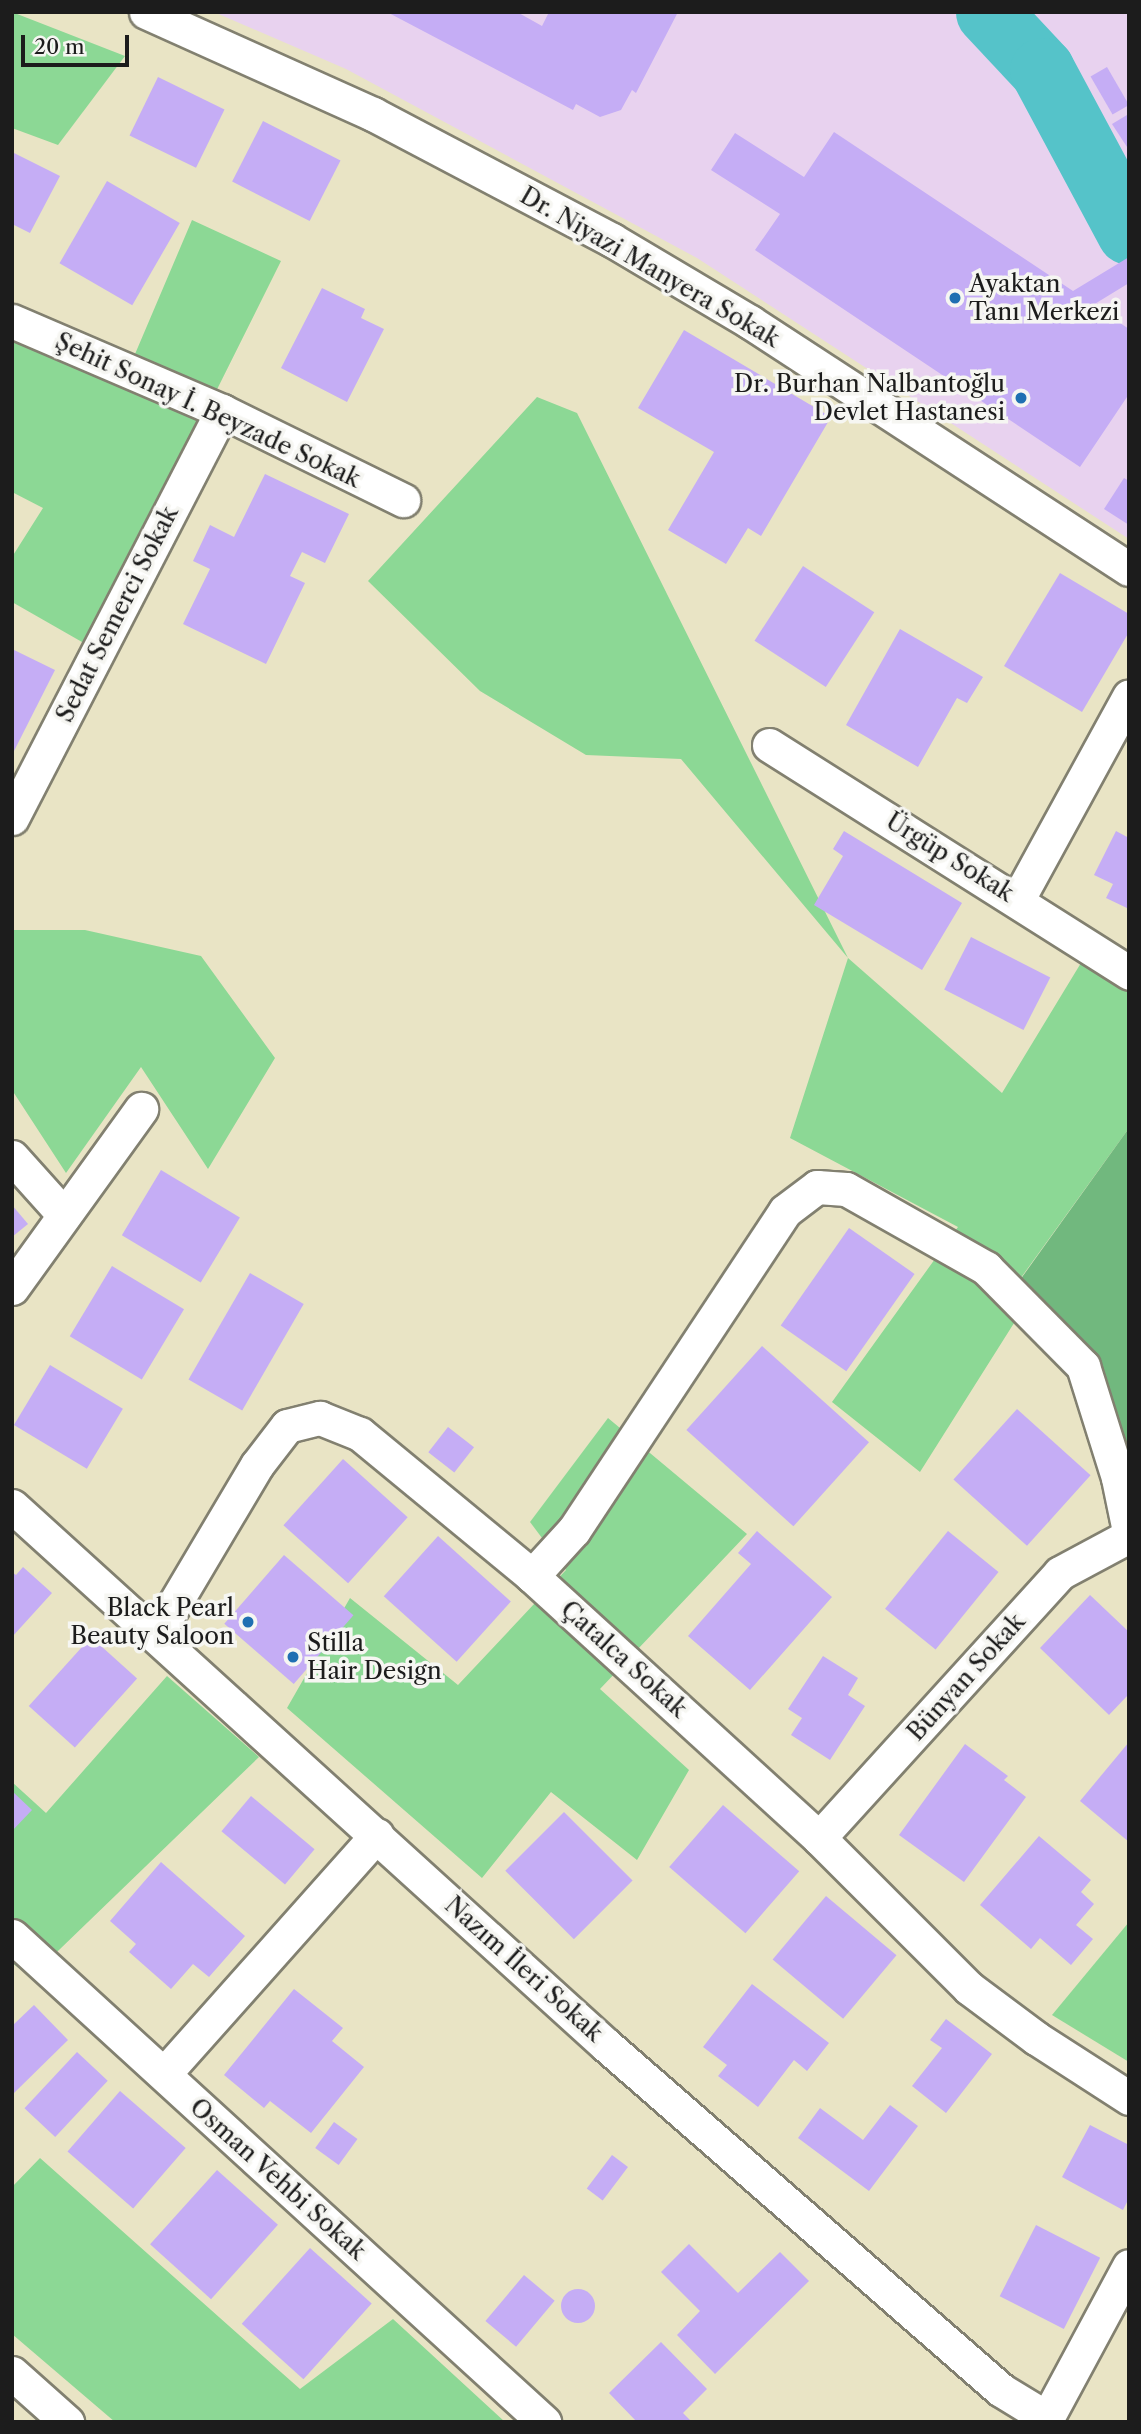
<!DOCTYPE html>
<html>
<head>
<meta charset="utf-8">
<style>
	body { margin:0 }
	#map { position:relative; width:1141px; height:2434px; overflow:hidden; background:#e9e4c5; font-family:"Libre Caslon Text",serif }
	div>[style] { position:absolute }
	.built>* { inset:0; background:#e8d2ef }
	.green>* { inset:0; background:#8cd895 }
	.forest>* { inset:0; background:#71b87e }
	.river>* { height:65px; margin:-32.5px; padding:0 32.5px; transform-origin:32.5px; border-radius:32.5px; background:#55c3c9 }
	.building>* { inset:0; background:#c5adf5; transform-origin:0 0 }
	.round { border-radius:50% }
	.roads { filter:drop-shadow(2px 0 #828070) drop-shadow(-2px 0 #828070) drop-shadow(0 2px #828070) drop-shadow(0 -2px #828070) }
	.street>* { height:33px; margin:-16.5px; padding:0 16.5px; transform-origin:16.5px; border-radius:16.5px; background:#fff }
	.dots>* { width:19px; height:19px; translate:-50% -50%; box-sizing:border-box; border:4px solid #f6f6f2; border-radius:50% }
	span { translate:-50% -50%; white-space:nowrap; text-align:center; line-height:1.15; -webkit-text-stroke:7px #f6f6f2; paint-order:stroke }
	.street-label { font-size:24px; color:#1c1c1c }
	.poi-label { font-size:24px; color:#1c1c1c }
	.left { translate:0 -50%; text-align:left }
	.right { translate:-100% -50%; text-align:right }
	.frame { position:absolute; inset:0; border:14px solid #1c1c1c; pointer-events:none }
	.scale { position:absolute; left:21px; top:35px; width:108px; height:32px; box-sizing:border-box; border:4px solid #1c1c1c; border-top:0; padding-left:9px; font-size:21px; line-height:24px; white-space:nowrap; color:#1c1c1c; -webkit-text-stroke:5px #f6f6f2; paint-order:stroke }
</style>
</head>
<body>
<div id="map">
	<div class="built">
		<i style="clip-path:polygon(214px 12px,1129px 12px,1129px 539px,697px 258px,346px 69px)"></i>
	</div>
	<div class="green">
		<i style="clip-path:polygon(12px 12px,125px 56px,58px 145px,12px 128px)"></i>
		<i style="clip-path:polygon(192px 220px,281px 261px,89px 646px,12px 602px,12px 557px,43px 508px,12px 492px,12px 340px,121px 387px)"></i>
		<i style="clip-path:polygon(537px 397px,577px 413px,848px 958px,1002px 1093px,1084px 958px,1129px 989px,1129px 1128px,1020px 1279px,1033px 1293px,920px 1472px,832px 1402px,958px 1227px,790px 1138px,848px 958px,681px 759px,586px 755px,480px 691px,368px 581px)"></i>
		<i style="clip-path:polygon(12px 930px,85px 930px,201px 956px,275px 1058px,208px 1169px,141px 1067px,66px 1173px,12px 1090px)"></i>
		<i style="clip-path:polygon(608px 1418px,747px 1534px,600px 1689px,689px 1770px,637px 1860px,551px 1792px,482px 1878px,287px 1708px,350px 1598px,458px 1685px,566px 1570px,530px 1522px)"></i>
		<i style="clip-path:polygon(167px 1676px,259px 1757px,31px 1977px,12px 1963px,12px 1782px,46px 1813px)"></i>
		<i style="clip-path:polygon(1129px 1922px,1129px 2062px,1052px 2015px)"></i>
		<i style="clip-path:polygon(40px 2158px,300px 2389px,393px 2319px,505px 2422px,115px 2422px,12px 2334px,12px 2187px)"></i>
	</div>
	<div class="forest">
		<i style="clip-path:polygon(1129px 1128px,1129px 1471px,1020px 1280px)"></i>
	</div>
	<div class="river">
		<i style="left:988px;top:12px;width:79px;rotate:47deg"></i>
		<i style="left:1042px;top:70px;width:184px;rotate:61.8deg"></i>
	</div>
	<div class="building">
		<i style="clip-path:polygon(387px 12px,517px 12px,542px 26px,549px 12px,678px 12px,636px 93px,632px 90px,621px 110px,600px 117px,576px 104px,573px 110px)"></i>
		<i style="left:1107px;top:67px;width:44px;height:19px;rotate:60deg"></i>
		<i style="left:158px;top:77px;width:74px;height:65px;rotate:26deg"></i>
		<i style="clip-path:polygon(1127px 115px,1129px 118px,1129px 150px,1112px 124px)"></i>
		<i style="left:263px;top:121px;width:87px;height:68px;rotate:27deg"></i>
		<i style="clip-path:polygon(834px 132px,1073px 291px,1129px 257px,1129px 283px,1093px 305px,1129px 329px,1129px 394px,1080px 467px,755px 250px,780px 214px,711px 170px,735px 133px,804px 177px)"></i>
		<i style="clip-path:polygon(12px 152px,60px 176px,30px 233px,12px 224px)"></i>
		<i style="left:107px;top:181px;width:84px;height:95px;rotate:30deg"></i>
		<i style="clip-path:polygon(322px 288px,365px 309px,361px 318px,384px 329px,347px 402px,281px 368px)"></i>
		<i style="clip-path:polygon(684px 330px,831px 417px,761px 536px,748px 528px,726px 564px,668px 530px,714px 452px,638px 408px)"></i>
		<i style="clip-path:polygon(265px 474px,349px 514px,325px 563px,302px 552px,290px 576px,305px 583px,266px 664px,183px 624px,210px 569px,193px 561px,210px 525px,234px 537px)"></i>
		<i style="clip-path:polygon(1124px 478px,1129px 481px,1129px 525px,1104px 509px)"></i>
		<i style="left:803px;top:566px;width:85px;height:89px;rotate:33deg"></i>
		<i style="clip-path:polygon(1060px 573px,1129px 614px,1129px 632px,1082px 712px,1004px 666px)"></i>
		<i style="clip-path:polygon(900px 629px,983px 677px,967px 703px,957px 698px,918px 767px,846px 725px)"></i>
		<i style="clip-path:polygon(12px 649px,55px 670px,12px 755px)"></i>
		<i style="clip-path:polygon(844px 831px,962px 903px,922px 970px,814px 905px,843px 856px,833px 849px)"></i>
		<i style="clip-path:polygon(1116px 831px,1129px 838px,1129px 909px,1106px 898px,1113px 884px,1094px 875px)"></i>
		<i style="left:971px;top:937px;width:89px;height:59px;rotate:27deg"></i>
		<i style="left:161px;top:1170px;width:92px;height:76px;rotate:31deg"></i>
		<i style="clip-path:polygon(12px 1205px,28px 1224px,12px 1237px)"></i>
		<i style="left:849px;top:1228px;width:80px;height:119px;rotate:35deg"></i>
		<i style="left:112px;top:1266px;width:84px;height:82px;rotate:31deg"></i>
		<i style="left:250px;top:1273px;width:62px;height:123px;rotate:30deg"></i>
		<i style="left:762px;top:1346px;width:144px;height:113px;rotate:42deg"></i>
		<i style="left:50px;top:1365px;width:85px;height:70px;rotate:31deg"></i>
		<i style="left:1017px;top:1409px;width:99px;height:95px;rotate:42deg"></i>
		<i style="left:448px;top:1427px;width:33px;height:32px;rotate:38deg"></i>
		<i style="left:343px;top:1459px;width:87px;height:89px;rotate:42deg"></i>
		<i style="clip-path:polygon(757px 1531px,832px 1597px,750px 1690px,688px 1636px,751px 1564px,738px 1553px)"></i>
		<i style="left:948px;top:1531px;width:65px;height:100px;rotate:39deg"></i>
		<i style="left:438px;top:1536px;width:98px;height:81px;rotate:42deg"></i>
		<i style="left:284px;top:1555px;width:92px;height:91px;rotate:41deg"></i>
		<i style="clip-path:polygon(23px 1567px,52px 1593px,12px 1637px,12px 1572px,16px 1575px)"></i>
		<i style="clip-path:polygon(1090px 1595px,1129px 1632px,1129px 1694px,1109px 1715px,1040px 1648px)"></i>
		<i style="left:91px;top:1637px;width:62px;height:93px;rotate:42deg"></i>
		<i style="clip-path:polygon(823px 1656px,858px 1678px,848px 1695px,865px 1706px,830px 1760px,791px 1735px,802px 1718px,788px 1709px)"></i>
		<i style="clip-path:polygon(1129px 1742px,1129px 1842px,1080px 1801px)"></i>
		<i style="clip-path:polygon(965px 1744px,1008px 1776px,1004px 1780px,1026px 1797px,964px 1882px,899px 1835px)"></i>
		<i style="clip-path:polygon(12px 1791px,32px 1810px,12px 1831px)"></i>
		<i style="left:251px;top:1796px;width:83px;height:46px;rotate:40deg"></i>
		<i style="left:723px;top:1805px;width:101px;height:82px;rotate:41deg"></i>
		<i style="left:564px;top:1812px;width:97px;height:83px;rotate:45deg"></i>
		<i style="clip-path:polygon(1039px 1836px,1091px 1880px,1081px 1892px,1094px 1904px,1076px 1925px,1093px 1939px,1071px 1965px,1040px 1938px,1031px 1949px,980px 1905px)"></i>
		<i style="clip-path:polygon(161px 1862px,245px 1936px,209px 1977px,193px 1964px,171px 1989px,129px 1952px,136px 1944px,110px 1921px)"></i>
		<i style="left:826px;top:1896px;width:92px;height:83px;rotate:40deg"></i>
		<i style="clip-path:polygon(752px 1984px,829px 2043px,807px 2071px,794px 2060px,758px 2107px,718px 2076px,727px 2065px,703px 2047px)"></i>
		<i style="clip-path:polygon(294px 1989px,343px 2028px,332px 2041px,364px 2067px,311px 2133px,270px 2101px,264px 2108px,224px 2075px)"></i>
		<i style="clip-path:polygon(34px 2005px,68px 2040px,12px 2095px,12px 2026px)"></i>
		<i style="clip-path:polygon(946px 2019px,992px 2054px,946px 2113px,912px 2086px,942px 2048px,930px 2040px)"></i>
		<i style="left:77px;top:2052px;width:42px;height:77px;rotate:43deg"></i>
		<i style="left:120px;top:2091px;width:87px;height:80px;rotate:41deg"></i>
		<i style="clip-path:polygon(890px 2105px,918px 2126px,869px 2191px,798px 2138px,820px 2108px,863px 2140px)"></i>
		<i style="left:334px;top:2122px;width:29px;height:32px;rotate:36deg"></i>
		<i style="clip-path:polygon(1090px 2125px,1129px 2145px,1129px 2198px,1123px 2210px,1062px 2177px)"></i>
		<i style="left:612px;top:2155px;width:20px;height:42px;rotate:37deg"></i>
		<i style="left:217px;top:2170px;width:82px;height:100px;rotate:42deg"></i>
		<i style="left:1036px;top:2225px;width:72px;height:80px;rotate:27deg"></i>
		<i style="clip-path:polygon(689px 2244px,738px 2293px,780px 2252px,809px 2281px,715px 2374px,677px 2335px,700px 2311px,661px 2272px)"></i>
		<i style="left:310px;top:2248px;width:83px;height:102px;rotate:42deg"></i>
		<i style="left:524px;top:2275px;width:40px;height:60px;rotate:40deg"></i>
		<i class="round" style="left:561px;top:2289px;width:34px;height:34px"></i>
		<i style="clip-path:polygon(661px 2342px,707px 2389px,683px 2413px,692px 2422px,637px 2422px,609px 2393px)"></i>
	</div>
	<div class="roads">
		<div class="street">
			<i style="left:146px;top:12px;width:249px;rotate:24.2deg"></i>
			<i style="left:373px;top:114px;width:270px;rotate:27.8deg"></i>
			<i style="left:612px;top:240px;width:161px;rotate:30.7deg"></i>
			<i style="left:750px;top:322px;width:452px;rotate:33.1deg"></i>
			<i style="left:12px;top:321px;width:228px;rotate:23.2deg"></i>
			<i style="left:222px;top:411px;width:202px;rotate:26.2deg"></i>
			<i style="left:769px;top:745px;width:426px;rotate:32.3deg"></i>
			<i style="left:12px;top:818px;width:458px;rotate:-62.7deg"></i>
			<i style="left:1018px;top:899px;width:231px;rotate:-61.3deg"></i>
			<i style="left:12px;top:1157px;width:78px;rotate:48.1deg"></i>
			<i style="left:12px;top:1288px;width:221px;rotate:-54.2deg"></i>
			<i style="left:12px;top:1506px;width:802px;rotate:42.22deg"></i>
			<i style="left:606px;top:2045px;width:524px;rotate:41.13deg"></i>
			<i style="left:1001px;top:2390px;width:54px;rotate:31.3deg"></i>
			<i style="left:532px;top:1576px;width:62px;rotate:-47.6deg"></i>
			<i style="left:574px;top:1530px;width:382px;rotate:-56.5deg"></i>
			<i style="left:785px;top:1211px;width:40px;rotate:-37deg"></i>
			<i style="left:817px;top:1187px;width:29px;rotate:4deg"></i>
			<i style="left:846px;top:1189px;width:161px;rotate:29.4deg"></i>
			<i style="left:986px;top:1268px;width:138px;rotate:45.3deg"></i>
			<i style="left:1083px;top:1366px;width:117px;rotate:72.6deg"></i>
			<i style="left:1118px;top:1478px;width:54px;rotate:78.3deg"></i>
			<i style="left:156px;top:1635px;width:198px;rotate:-59.3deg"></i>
			<i style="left:257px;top:1465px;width:49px;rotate:-52.4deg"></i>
			<i style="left:287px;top:1426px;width:34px;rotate:-14deg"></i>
			<i style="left:320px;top:1418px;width:43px;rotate:21.8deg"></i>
			<i style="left:360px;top:1434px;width:223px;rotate:39.5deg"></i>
			<i style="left:532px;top:1576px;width:389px;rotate:42.4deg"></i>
			<i style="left:819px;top:1838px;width:212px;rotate:45deg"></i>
			<i style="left:969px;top:1988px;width:84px;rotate:36.7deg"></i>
			<i style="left:1036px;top:2038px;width:111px;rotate:32.8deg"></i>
			<i style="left:819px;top:1838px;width:358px;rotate:-47.7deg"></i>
			<i style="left:1060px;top:1573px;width:78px;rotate:-28.2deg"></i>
			<i style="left:12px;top:1936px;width:721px;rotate:42.41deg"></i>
			<i style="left:164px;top:2074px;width:320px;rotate:-48.3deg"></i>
			<i style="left:12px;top:2373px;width:74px;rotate:41.7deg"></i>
			<i style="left:1045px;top:2422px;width:177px;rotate:-61.7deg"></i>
		</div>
	</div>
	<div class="dots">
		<i style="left:955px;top:298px;background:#1f6fb2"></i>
		<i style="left:1021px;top:398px;background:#1f6fb2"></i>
		<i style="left:248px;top:1622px;background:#1f6fb2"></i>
		<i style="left:293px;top:1657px;background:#1f6fb2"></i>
	</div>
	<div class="street-label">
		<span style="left:650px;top:267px;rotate:30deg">Dr. Niyazi Manyera Sokak</span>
		<span style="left:208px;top:410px;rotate:25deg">Şehit Sonay İ. Beyzade Sokak</span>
		<span style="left:117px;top:614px;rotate:-63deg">Sedat Semerci Sokak</span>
		<span style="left:950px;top:857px;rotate:32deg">Ürgüp Sokak</span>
		<span style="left:624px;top:1659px;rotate:42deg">Çatalca Sokak</span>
		<span style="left:966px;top:1677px;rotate:-48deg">Bünyan Sokak</span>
		<span style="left:524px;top:1969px;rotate:42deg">Nazım İleri Sokak</span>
		<span style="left:278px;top:2179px;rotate:42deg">Osman Vehbi Sokak</span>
	</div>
	<div class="poi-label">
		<span class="left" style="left:969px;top:298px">Ayaktan<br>Tanı Merkezi</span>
		<span class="right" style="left:1005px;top:398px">Dr. Burhan Nalbantoğlu<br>Devlet Hastanesi</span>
		<span class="right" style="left:234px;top:1622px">Black Pearl<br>Beauty Saloon</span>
		<span class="left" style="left:307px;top:1657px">Stilla<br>Hair Design</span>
	</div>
	<div class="frame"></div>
	<div class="scale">20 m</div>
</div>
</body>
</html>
